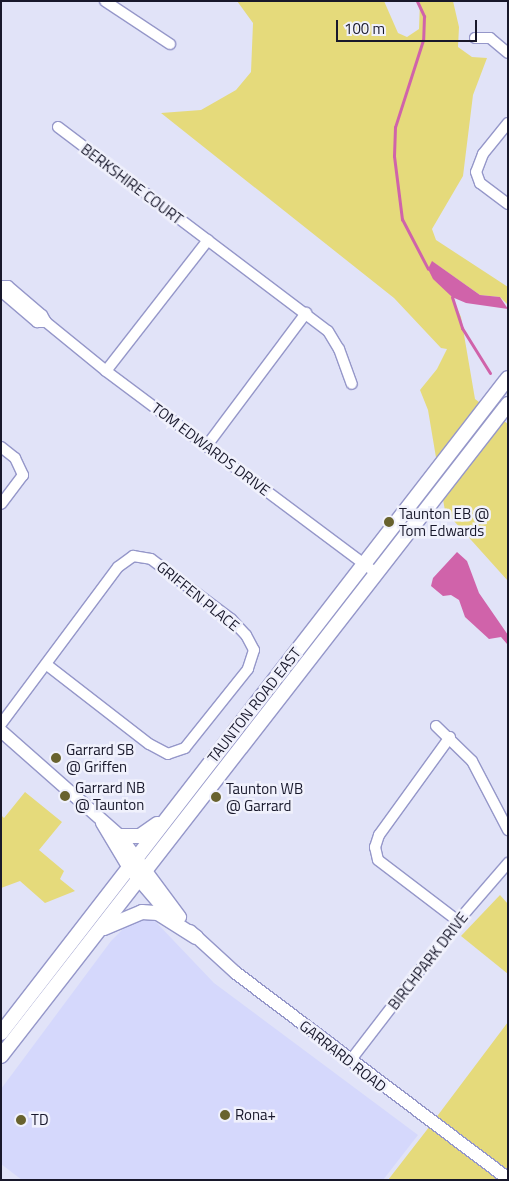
<!DOCTYPE html>
<html>
<head>
<meta charset="utf-8">
<style>
	body { margin:0 }
	#map { position:relative; width:509px; height:1181px; overflow:hidden; background:#e1e3f8; font-family:"Titillium Web",sans-serif }
	div>[style] { position:absolute }
	.built>* { inset:0; background:#d5d8fc }
	.green>* { inset:0; background:#e5da7b }
	.water>* { inset:0; background:#d063aa }
	.stream>* { height:3px; margin:-1.5px; padding:0 1.5px; transform-origin:1.5px; border-radius:1.5px; background:#d063aa }
	.roads { filter:drop-shadow(1px 0 #9597c9) drop-shadow(-1px 0 #9597c9) drop-shadow(0 1px #9597c9) drop-shadow(0 -1px #9597c9) }
	.minor>* { height:10px; margin:-5px; padding:0 5px; transform-origin:5px; border-radius:5px; background:#fff }
	.tertiary>* { height:12px; margin:-6px; padding:0 6px; transform-origin:6px; border-radius:6px; background:#fff }
	.secondary>* { height:14px; margin:-7px; padding:0 7px; transform-origin:7px; border-radius:7px; background:#fff }
	.dots>* { width:14px; height:14px; translate:-50% -50%; box-sizing:border-box; border:2px solid #f0f1fc; border-radius:50% }
	span { translate:-50% -50%; white-space:nowrap; text-align:center; line-height:1.15; -webkit-text-stroke:5px #f0f1fc; paint-order:stroke }
	.street-label { font-size:15px; color:#18182b }
	.poi-label { font-size:15px; color:#18182b }
	.left { translate:0 -50%; text-align:left }
	.frame { position:absolute; inset:0; border:2px solid #18182b; pointer-events:none }
	.scale { position:absolute; left:336px; top:20px; width:141px; height:22px; box-sizing:border-box; border:2px solid #18182b; border-top:0; padding-left:6px; font-size:15px; line-height:18px; white-space:nowrap; color:#18182b; -webkit-text-stroke:4px #f0f1fc; paint-order:stroke }
</style>
</head>
<body>
<div id="map">
	<div class="built">
		<i style="clip-path:polygon(153px 919px,214px 983px,418px 1135px,383px 1180px,22px 1180px,1px 1164px,1px 1089px,111px 941px,129px 923px)"></i>
	</div>
	<div class="green">
		<i style="clip-path:polygon(237px 1px,384px 1px,398px 33px,407px 37px,419px 29px,420px 1px,453px 1px,459px 27px,458px 47px,472px 57px,487px 58px,473px 95px,463px 176px,432px 229px,436px 240px,508px 287px,508px 305px,500px 297px,480px 295px,433px 262px,428px 269px,452px 297px,461px 317px,475px 399px,508px 424px,508px 581px,445px 511px,428px 410px,420px 390px,437px 369px,447px 349px,441px 348px,394px 298px,161px 113px,201px 110px,236px 90px,251px 72px,253px 23px)"></i>
		<i style="clip-path:polygon(25px 792px,62px 822px,39px 850px,64px 871px,60px 879px,75px 891px,45px 903px,20px 881px,1px 888px,1px 815px,4px 818px)"></i>
		<i style="clip-path:polygon(500px 895px,508px 904px,508px 974px,461px 936px)"></i>
		<i style="clip-path:polygon(508px 1022px,508px 1180px,388px 1180px,426px 1131px)"></i>
	</div>
	<div class="water">
		<i style="clip-path:polygon(432px 261px,480px 295px,500px 297px,508px 309px,466px 303px,452px 297px,433px 279px,428px 269px)"></i>
		<i style="clip-path:polygon(457px 552px,467px 561px,479px 593px,508px 635px,508px 655px,507px 644px,501px 637px,489px 639px,465px 617px,459px 600px,451px 595px,443px 596px,431px 586px,433px 578px)"></i>
	</div>
	<div class="stream">
		<i style="left:417px;top:1px;width:17px;rotate:65deg"></i>
		<i style="left:424px;top:16px;width:24px;rotate:92deg"></i>
		<i style="left:423px;top:40px;width:91px;rotate:107.8deg"></i>
		<i style="left:395px;top:127px;width:29px;rotate:92deg"></i>
		<i style="left:394px;top:156px;width:64px;rotate:82.8deg"></i>
		<i style="left:402px;top:219px;width:56px;rotate:62.5deg"></i>
		<i style="left:452px;top:297px;width:33px;rotate:72deg"></i>
		<i style="left:462px;top:328px;width:53px;rotate:58.1deg"></i>
	</div>
	<div class="roads">
		<div class="minor">
			<i style="left:105px;top:1px;width:78px;rotate:33.5deg"></i>
			<i style="left:475px;top:38px;width:15px"></i>
			<i style="left:490px;top:38px;width:23px;rotate:40deg"></i>
			<i style="left:508px;top:123px;width:40px;rotate:129deg"></i>
			<i style="left:483px;top:154px;width:19px;rotate:111deg"></i>
			<i style="left:476px;top:172px;width:12px;rotate:70deg"></i>
			<i style="left:480px;top:183px;width:35px;rotate:37deg"></i>
			<i style="left:58px;top:127px;width:338px;rotate:37.1deg"></i>
			<i style="left:328px;top:331px;width:21px;rotate:59deg"></i>
			<i style="left:339px;top:349px;width:37px;rotate:70deg"></i>
			<i style="left:1px;top:286px;width:7px"></i>
			<i style="left:8px;top:286px;width:45px;rotate:40.5deg"></i>
			<i style="left:42px;top:315px;width:8px;rotate:60deg"></i>
			<i style="left:46px;top:322px;width:77px;rotate:39.2deg"></i>
			<i style="left:106px;top:371px;width:339px;rotate:36.8deg"></i>
			<i style="left:1px;top:287px;width:6px;rotate:72deg"></i>
			<i style="left:3px;top:293px;width:45px;rotate:40.5deg"></i>
			<i style="left:37px;top:322px;width:9px"></i>
			<i style="left:106px;top:371px;width:166px;rotate:-52.1deg"></i>
			<i style="left:208px;top:444px;width:164px;rotate:-53.2deg"></i>
			<i style="left:1px;top:447px;width:18px;rotate:38deg"></i>
			<i style="left:15px;top:458px;width:19px;rotate:65deg"></i>
			<i style="left:23px;top:475px;width:36px;rotate:127deg"></i>
			<i style="left:1px;top:724px;width:196px;rotate:-53.3deg"></i>
			<i style="left:118px;top:567px;width:19px;rotate:-36deg"></i>
			<i style="left:133px;top:556px;width:18px;rotate:9deg"></i>
			<i style="left:151px;top:559px;width:100px;rotate:36.9deg"></i>
			<i style="left:231px;top:619px;width:22px;rotate:47deg"></i>
			<i style="left:246px;top:635px;width:17px;rotate:62deg"></i>
			<i style="left:254px;top:650px;width:20px;rotate:108deg"></i>
			<i style="left:248px;top:669px;width:101px;rotate:128.6deg"></i>
			<i style="left:185px;top:748px;width:18px;rotate:161deg"></i>
			<i style="left:168px;top:754px;width:21px;rotate:-152deg"></i>
			<i style="left:149px;top:744px;width:129px;rotate:-142.2deg"></i>
			<i style="left:436px;top:726px;width:50px;rotate:44.2deg"></i>
			<i style="left:472px;top:761px;width:78px;rotate:62.4deg"></i>
			<i style="left:450px;top:737px;width:121px;rotate:125.9deg"></i>
			<i style="left:379px;top:835px;width:13px;rotate:108deg"></i>
			<i style="left:375px;top:847px;width:13px;rotate:77deg"></i>
			<i style="left:378px;top:860px;width:101px;rotate:37.3deg"></i>
			<i style="left:350px;top:1061px;width:177px;rotate:-52.4deg"></i>
			<i style="left:458px;top:921px;width:77px;rotate:-49.2deg"></i>
		</div>
		<div class="tertiary">
			<i style="left:1px;top:731px;width:159px;rotate:41.4deg"></i>
			<i style="left:120px;top:836px;width:101px;rotate:53.5deg"></i>
			<i style="left:102px;top:823px;width:52px;rotate:59deg"></i>
			<i style="left:129px;top:868px;width:52px;rotate:49.6deg"></i>
			<i style="left:163px;top:908px;width:15px;rotate:37deg"></i>
			<i style="left:190px;top:931px;width:62px;rotate:42.4deg"></i>
			<i style="left:236px;top:973px;width:341px;rotate:37.1deg"></i>
		</div>
		<div class="secondary">
			<i style="left:120px;top:836px;width:20px"></i>
			<i style="left:140px;top:836px;width:21px;rotate:-35deg"></i>
			<i style="left:104px;top:928px;width:41px;rotate:-22.8deg"></i>
			<i style="left:142px;top:912px;width:16px;rotate:4deg"></i>
			<i style="left:158px;top:913px;width:45px;rotate:32.3deg"></i>
			<i style="left:1px;top:1033px;width:828px;rotate:-52.26deg"></i>
			<i style="left:1px;top:1056px;width:826px;rotate:-52.13deg"></i>
		</div>
	</div>
	<div class="dots">
		<i style="left:389px;top:522px;background:#68622e"></i>
		<i style="left:56px;top:758px;background:#68622e"></i>
		<i style="left:65px;top:796px;background:#68622e"></i>
		<i style="left:216px;top:797px;background:#68622e"></i>
		<i style="left:225px;top:1115px;background:#68622e"></i>
		<i style="left:21px;top:1120px;background:#68622e"></i>
	</div>
	<div class="street-label">
		<span style="left:132px;top:184px;rotate:37deg">BERKSHIRE COURT</span>
		<span style="left:211px;top:449px;rotate:37deg">TOM EDWARDS DRIVE</span>
		<span style="left:198px;top:596px;rotate:39deg">GRIFFEN PLACE</span>
		<span style="left:254px;top:705px;rotate:-52deg">TAUNTON ROAD EAST</span>
		<span style="left:428px;top:961px;rotate:-52deg">BIRCHPARK DRIVE</span>
		<span style="left:343px;top:1056px;rotate:38deg">GARRARD ROAD</span>
	</div>
	<div class="poi-label">
		<span class="left" style="left:399px;top:522px">Taunton EB @<br>Tom Edwards</span>
		<span class="left" style="left:66px;top:758px">Garrard SB<br>@ Griffen</span>
		<span class="left" style="left:75px;top:796px">Garrard NB<br>@ Taunton</span>
		<span class="left" style="left:226px;top:797px">Taunton WB<br>@ Garrard</span>
		<span class="left" style="left:235px;top:1115px">Rona+</span>
		<span class="left" style="left:31px;top:1120px">TD</span>
	</div>
	<div class="frame"></div>
	<div class="scale">100 m</div>
</div>
</body>
</html>
